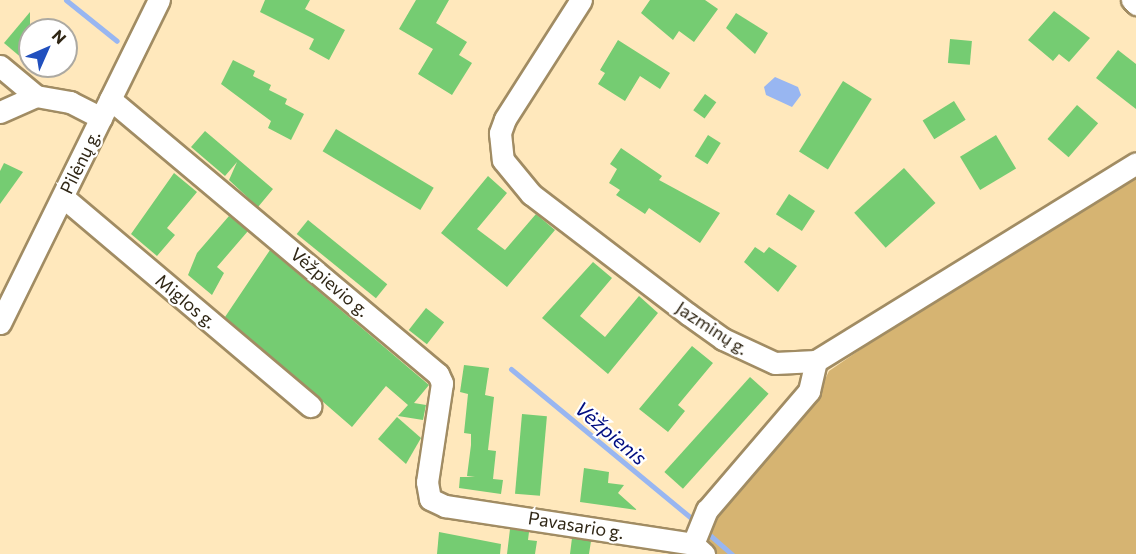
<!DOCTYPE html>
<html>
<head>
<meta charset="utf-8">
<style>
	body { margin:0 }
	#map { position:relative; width:1136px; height:554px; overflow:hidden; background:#ffe8bc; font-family:Commissioner,sans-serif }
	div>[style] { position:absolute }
	.green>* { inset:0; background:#d6b472 }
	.water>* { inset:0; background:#98b6f1 }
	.stream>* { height:5px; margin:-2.5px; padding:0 2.5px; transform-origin:2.5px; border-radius:2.5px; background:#98b6f1 }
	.building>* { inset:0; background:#75cc72; transform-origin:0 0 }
	.roads { filter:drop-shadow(2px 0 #a18c63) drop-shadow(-2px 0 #a18c63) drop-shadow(0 2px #a18c63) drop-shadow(0 -2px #a18c63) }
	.street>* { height:21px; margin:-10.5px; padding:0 10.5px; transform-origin:10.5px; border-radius:10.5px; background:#fff }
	span { translate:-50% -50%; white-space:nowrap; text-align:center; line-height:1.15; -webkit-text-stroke:4.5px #fff; paint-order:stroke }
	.street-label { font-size:18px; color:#302716 }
	.water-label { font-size:20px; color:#000d80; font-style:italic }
	.north { position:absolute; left:18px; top:18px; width:60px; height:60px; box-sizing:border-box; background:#fff; border:2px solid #aca9a2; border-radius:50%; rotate:45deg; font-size:16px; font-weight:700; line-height:24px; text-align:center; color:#302716 }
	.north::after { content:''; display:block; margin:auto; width:21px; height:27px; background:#2150be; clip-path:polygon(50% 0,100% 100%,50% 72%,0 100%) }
</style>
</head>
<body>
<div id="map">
	<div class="green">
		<i style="clip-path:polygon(1136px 161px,1136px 554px,715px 554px,699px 540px,815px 400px,829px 371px)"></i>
	</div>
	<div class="water">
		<i style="clip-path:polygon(775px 77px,798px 87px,801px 95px,792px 107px,766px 95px,764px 87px)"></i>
	</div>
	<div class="stream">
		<i style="left:66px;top:0;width:65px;rotate:38.8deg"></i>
		<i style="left:511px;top:369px;width:235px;rotate:39.6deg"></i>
		<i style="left:704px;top:530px;width:37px;rotate:41deg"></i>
	</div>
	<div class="building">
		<i style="clip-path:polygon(265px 0,310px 0,305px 9px,345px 30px,329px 60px,309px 49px,314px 39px,260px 12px)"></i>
		<i style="clip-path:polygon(416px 0,449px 0,436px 23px,467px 42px,459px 55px,472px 63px,452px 95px,418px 74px,433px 49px,399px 29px)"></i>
		<i style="clip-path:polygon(650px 0,705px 0,718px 9px,694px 42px,679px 31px,673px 40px,641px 13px)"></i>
		<i style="clip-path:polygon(1054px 11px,1090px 38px,1069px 62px,1059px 54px,1053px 61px,1028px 40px)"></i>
		<i style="clip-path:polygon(30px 12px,30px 65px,4px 43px)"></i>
		<i style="clip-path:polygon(736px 13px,768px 33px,755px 54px,726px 28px)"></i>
		<i style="left:950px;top:39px;width:22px;height:24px;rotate:5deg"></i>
		<i style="clip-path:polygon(618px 40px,670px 73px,660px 89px,640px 76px,625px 101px,598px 84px,605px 73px,600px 70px)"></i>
		<i style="clip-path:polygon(1118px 50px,1136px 64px,1136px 109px,1096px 78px)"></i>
		<i style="clip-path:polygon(233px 60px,255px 71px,253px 76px,271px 85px,269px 90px,287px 99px,285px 104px,304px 114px,291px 140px,268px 128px,271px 121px,221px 84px)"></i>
		<i style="left:843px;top:81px;width:34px;height:83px;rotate:32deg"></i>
		<i style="left:705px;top:94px;width:14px;height:20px;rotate:36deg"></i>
		<i style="left:954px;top:101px;width:22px;height:37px;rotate:58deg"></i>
		<i style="left:1077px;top:105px;width:28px;height:45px;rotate:41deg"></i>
		<i style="left:336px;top:129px;width:114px;height:26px;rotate:31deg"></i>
		<i style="clip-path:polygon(205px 131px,273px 189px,258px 207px,229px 180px,237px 162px,225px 176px,191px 147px)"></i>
		<i style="left:708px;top:135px;width:15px;height:25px;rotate:32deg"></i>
		<i style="left:996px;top:135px;width:39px;height:42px;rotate:59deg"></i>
		<i style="clip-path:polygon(621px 148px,662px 176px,659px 180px,720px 213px,700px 243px,649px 208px,645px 214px,616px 195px,620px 190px,609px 183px,617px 169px,610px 164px)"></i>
		<i style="clip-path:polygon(4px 163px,23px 172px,0 204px,0 171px)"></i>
		<i style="left:904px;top:168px;width:47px;height:67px;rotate:48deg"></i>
		<i style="clip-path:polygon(174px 173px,197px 192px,167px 228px,175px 235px,157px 256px,131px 234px)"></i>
		<i style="clip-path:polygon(488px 176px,507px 193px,477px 229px,505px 250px,536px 214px,555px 230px,507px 287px,441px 233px)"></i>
		<i style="left:789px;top:194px;width:31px;height:24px;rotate:33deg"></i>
		<i style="clip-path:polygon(229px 216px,248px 231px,217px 267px,224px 273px,212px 295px,188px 275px,197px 253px)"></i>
		<i style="left:308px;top:220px;width:102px;height:18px;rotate:39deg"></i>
		<i style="clip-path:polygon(755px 247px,764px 253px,769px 247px,797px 266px,778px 292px,744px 262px)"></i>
		<i style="clip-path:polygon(270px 250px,429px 385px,414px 403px,426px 405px,423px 420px,398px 416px,408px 405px,386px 386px,352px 427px,225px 317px)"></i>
		<i style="clip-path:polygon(593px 262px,612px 278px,580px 316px,605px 337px,639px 296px,658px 313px,608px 374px,542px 318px)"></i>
		<i style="left:426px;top:308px;width:23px;height:28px;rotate:38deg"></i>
		<i style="clip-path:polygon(692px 346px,713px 363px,678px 405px,685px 411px,668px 432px,639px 409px)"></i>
		<i style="clip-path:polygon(464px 365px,489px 368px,485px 395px,494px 397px,488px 450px,496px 451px,493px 479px,503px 480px,501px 494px,459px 488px,460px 477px,475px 477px,467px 476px,471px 445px,471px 434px,464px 433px,468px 394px,460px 392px)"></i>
		<i style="left:750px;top:377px;width:25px;height:128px;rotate:42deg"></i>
		<i style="left:522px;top:414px;width:25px;height:80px;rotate:5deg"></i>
		<i style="clip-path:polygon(397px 417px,421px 438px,406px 464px,378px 439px)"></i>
		<i style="clip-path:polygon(584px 468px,609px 472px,608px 483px,624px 485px,618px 493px,637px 510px,580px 502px)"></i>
		<i style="clip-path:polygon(510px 529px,529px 532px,528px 540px,537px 541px,535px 554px,507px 554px)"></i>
		<i style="clip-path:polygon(439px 532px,501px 544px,500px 554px,437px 554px)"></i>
		<i style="clip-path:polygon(572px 538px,591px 541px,589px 554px,570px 554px)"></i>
	</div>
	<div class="roads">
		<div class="street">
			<i style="left:581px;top:0;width:141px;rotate:122.6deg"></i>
			<i style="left:505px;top:119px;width:15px;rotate:110deg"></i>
			<i style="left:500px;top:133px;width:27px;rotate:84deg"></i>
			<i style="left:503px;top:160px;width:44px;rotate:50.5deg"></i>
			<i style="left:531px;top:194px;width:198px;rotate:37.4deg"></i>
			<i style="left:688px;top:314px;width:43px;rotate:35.5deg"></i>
			<i style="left:723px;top:339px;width:57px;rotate:24.8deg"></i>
			<i style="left:775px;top:363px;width:41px;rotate:-2.8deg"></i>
			<i style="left:816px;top:361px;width:376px;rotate:-31.7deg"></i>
			<i style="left:1132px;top:0;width:6px;rotate:45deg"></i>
			<i style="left:0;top:66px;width:47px;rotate:39.8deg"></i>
			<i style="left:110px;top:99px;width:428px;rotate:40deg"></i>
			<i style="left:438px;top:374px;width:10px;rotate:66deg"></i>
			<i style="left:442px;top:383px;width:100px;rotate:98.6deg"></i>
			<i style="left:427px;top:482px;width:17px;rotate:80deg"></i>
			<i style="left:430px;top:499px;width:17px;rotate:25deg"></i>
			<i style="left:445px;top:506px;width:251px;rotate:8.7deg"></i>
			<i style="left:693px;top:544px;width:15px;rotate:42deg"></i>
			<i style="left:0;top:112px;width:39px;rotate:-24deg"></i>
			<i style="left:36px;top:96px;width:35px;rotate:10deg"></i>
			<i style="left:70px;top:102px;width:35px;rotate:27deg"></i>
			<i style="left:63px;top:197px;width:324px;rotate:40.2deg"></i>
			<i style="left:0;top:323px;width:360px;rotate:-63.8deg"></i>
			<i style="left:693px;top:544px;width:37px;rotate:-68deg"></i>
			<i style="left:707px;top:510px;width:157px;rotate:-49.4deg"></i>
			<i style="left:809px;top:391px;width:31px;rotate:-77deg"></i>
		</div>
	</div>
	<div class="street-label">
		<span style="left:80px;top:162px;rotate:-64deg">Pilėnų g.</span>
		<span style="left:330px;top:282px;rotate:40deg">Vėžpievio g.</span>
		<span style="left:186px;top:301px;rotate:40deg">Miglos g.</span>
		<span style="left:712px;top:328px;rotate:33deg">Jazminų g.</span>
		<span style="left:576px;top:525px;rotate:9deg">Pavasario g.</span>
	</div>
	<div class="water-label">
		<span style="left:611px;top:433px;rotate:40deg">Vėžpienis</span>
	</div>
	<div class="north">N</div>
</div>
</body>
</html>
